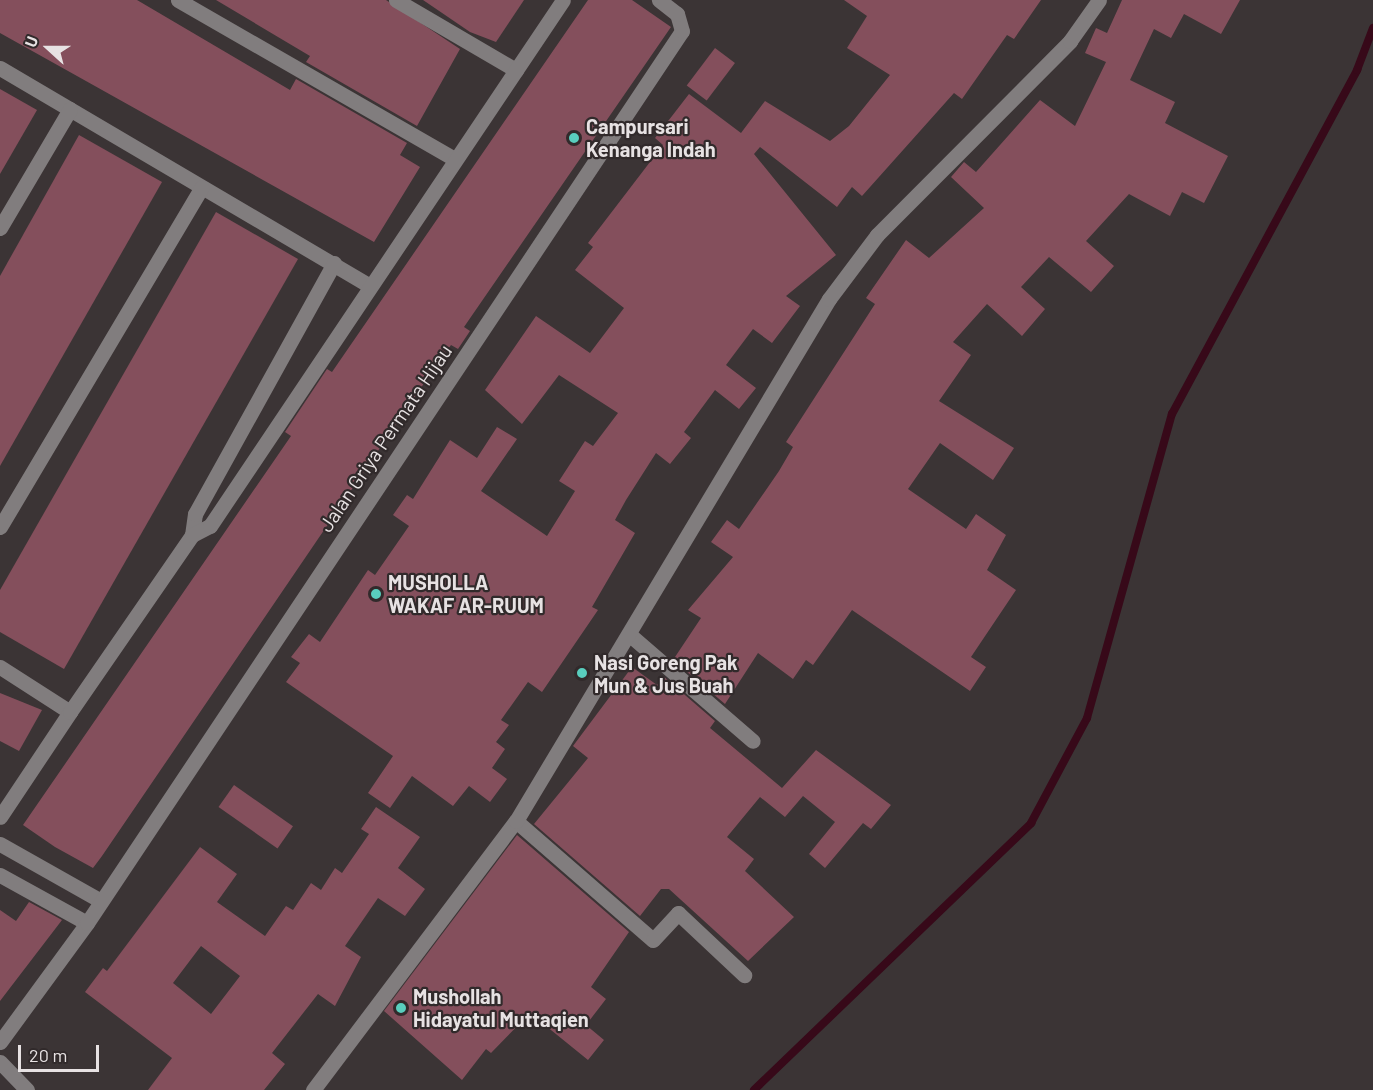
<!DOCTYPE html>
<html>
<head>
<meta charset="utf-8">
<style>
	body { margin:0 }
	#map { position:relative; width:1373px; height:1090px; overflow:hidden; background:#3b3435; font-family:Barlow,sans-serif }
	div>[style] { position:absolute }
	.stream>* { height:8px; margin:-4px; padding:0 4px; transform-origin:4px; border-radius:4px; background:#370919 }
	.building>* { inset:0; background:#844f5c; transform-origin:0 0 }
	.minor>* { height:15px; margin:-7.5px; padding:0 7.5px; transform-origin:7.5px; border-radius:7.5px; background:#817d7e }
	.dots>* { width:16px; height:16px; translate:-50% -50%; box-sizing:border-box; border:3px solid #312a2b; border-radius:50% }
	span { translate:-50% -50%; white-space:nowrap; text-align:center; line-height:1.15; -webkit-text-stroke:4.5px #312a2b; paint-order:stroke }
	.poi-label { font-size:20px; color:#e7e2e3; font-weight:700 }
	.left { translate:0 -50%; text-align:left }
	.street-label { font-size:20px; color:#e7e2e3 }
	.north { position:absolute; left:18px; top:18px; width:60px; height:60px; -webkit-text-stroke:4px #312a2b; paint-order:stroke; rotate:291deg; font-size:16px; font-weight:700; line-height:24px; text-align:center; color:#e7e2e3 }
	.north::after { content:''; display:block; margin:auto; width:21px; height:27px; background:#e7e2e3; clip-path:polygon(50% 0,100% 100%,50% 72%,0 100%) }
	.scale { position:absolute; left:18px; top:1045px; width:81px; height:27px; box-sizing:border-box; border:3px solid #e7e2e3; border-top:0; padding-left:8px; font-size:18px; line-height:21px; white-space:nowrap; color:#e7e2e3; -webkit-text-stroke:4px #312a2b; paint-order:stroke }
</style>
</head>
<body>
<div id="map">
	<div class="stream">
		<i style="left:754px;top:1090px;width:385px;rotate:-43.9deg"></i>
		<i style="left:1031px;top:823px;width:119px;rotate:-61.9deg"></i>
		<i style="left:1087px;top:718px;width:316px;rotate:-74.4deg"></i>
		<i style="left:1172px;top:414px;width:391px;rotate:-61.7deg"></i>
		<i style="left:1357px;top:70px;width:45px;rotate:-69.1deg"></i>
	</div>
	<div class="building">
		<i style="clip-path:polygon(0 0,137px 0,290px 90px,296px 79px,407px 143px,400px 155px,420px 167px,374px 242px,0 33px)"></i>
		<i style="clip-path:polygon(216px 0,386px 0,460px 49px,417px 126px,306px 62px,310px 56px)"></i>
		<i style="clip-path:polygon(423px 0,524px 0,496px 42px,470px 32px)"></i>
		<i style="clip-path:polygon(588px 0,632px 0,671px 27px,464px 327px,470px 331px,458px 349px,451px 345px,429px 376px,102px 856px,93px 868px,55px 847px,23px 825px,291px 436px,285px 432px,327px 369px,332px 372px)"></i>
		<i style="clip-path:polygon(844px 0,1041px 0,1014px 39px,1007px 35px,962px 99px,954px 93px,862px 196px,852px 187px,837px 207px,760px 147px,754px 154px,836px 255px,786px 296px,800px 306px,772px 343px,753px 329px,726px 365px,756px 388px,739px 409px,715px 390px,684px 432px,691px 438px,670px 464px,656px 453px,626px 500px,615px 520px,635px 533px,592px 607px,598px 610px,542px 692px,528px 682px,501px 720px,509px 725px,496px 742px,505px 749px,492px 768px,507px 779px,490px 802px,469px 786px,453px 806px,412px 776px,390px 808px,368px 793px,393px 756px,286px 682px,300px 663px,291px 657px,309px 634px,320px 642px,368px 570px,375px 575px,409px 526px,393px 515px,407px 495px,413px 499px,450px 440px,477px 458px,497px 427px,517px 439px,481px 491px,547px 536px,575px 491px,559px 481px,585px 441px,593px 446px,618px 413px,559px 375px,522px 424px,485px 390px,536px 316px,590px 353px,624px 308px,575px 270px,593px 247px,588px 243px,663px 145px,655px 138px,689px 94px,741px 133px,765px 101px,830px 141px,849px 126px,890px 75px,847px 48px,867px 16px)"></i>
		<i style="clip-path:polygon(1122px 0,1240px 0,1221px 34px,1184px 14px,1171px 38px,1154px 29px,1130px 80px,1175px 102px,1165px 123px,1228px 156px,1204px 203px,1182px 192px,1170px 216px,1129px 194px,1086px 241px,1114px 266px,1091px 292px,1049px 257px,1021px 287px,1045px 309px,1022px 336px,987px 304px,953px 342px,971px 355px,939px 401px,1014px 448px,993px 480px,940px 443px,908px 489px,966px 529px,976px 514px,1006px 535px,987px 570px,1016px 590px,971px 657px,986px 667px,970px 691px,852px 610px,813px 665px,806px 660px,793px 679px,758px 653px,725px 704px,673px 660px,701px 618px,688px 610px,733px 557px,711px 542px,727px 520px,739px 529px,779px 471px,793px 447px,786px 442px,875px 304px,866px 298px,906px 240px,929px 258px,984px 208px,951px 177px,964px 162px,976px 172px,1040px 100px,1075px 126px,1106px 62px,1085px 53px,1096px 28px,1107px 33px)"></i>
		<i style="left:715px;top:48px;width:25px;height:47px;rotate:37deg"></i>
		<i style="clip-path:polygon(0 89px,37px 110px,0 174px)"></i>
		<i style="clip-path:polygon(79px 135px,162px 182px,0 466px,0 276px)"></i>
		<i style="clip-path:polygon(216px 212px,298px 259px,64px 669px,0 632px,0 590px)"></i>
		<i style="clip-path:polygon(632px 667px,657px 685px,663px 676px,715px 721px,710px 728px,782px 788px,816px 750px,891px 805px,871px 829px,863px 823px,825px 868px,809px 854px,835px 822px,803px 796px,785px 817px,760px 797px,727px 837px,754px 859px,745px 871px,794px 917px,748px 961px,669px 889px,661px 889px,640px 916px,534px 824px,588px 758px,573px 746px)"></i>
		<i style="clip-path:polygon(0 693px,42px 710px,19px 751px,0 741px)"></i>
		<i style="left:234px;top:785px;width:72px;height:27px;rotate:35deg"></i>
		<i style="clip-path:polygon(evenodd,376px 807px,420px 837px,398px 868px,425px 889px,405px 916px,378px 898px,345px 946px,361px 957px,335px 1006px,318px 994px,272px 1053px,285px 1064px,264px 1090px,148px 1090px,172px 1058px,85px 992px,103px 968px,107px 971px,200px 847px,237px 874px,217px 902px,265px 936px,286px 906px,293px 910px,311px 883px,321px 890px,335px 868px,342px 873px,369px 834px,361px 829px,376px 807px,201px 946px,240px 976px,211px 1014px,173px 983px,201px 946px)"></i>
		<i style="clip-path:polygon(517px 835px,629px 932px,591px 987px,606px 999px,586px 1025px,604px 1040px,588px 1060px,530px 1013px,491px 1053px,486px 1049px,462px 1080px,384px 1011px)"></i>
		<i style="clip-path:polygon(29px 902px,62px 920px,0 1001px,0 910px,16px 921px)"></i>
	</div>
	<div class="minor">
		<i style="left:178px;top:0;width:317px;rotate:29.9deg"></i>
		<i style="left:396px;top:0;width:139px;rotate:30.3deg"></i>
		<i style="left:0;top:68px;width:428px;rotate:30.5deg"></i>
		<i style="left:0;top:228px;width:138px;rotate:-59.5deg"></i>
		<i style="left:0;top:527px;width:395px;rotate:-59.3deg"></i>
		<i style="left:192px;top:535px;width:21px;rotate:-82deg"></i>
		<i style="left:195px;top:514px;width:287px;rotate:-61deg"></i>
		<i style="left:630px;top:635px;width:162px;rotate:40.8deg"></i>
		<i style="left:0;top:667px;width:83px;rotate:32.7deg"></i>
		<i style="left:70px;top:712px;width:126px;rotate:123.7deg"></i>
		<i style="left:70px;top:712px;width:215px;rotate:-55.4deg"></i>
		<i style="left:192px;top:535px;width:20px;rotate:-27deg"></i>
		<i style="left:210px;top:526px;width:633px;rotate:-56.13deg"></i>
		<i style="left:516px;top:821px;width:181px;rotate:41deg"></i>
		<i style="left:653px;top:940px;width:37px;rotate:-47deg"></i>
		<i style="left:678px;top:913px;width:91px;rotate:43.2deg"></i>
		<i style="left:0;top:844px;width:116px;rotate:29.4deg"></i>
		<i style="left:0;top:875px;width:99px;rotate:28.9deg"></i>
		<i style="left:0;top:1042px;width:147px;rotate:-53.8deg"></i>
		<i style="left:87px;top:923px;width:1072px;rotate:-56.3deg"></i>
		<i style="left:682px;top:31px;width:18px;rotate:-106deg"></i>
		<i style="left:677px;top:14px;width:23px;rotate:-142deg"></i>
		<i style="left:0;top:1062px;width:39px;rotate:46deg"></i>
		<i style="left:313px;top:1090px;width:337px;rotate:-53deg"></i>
		<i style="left:516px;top:821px;width:609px;rotate:-59.05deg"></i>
		<i style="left:829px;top:299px;width:80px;rotate:-53.1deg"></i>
		<i style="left:877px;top:235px;width:274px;rotate:-45.1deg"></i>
		<i style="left:1070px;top:41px;width:50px;rotate:-54.7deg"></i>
	</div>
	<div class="dots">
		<i style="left:574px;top:138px;background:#59cebe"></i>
		<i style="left:376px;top:594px;background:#59cebe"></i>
		<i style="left:582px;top:673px;background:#59cebe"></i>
		<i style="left:401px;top:1008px;background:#59cebe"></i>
	</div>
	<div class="poi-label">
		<span class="left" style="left:586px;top:138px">Campursari<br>Kenanga Indah</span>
		<span class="left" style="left:388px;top:594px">MUSHOLLA<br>WAKAF AR-RUUM</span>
		<span class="left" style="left:594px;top:674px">Nasi Goreng Pak<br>Mun &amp; Jus Buah</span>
		<span class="left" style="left:413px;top:1008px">Mushollah<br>Hidayatul Muttaqien</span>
	</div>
	<div class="street-label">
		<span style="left:385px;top:438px;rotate:-56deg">Jalan Griya Permata Hijau</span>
	</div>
	<div class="north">U</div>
	<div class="scale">20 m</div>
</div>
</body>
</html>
